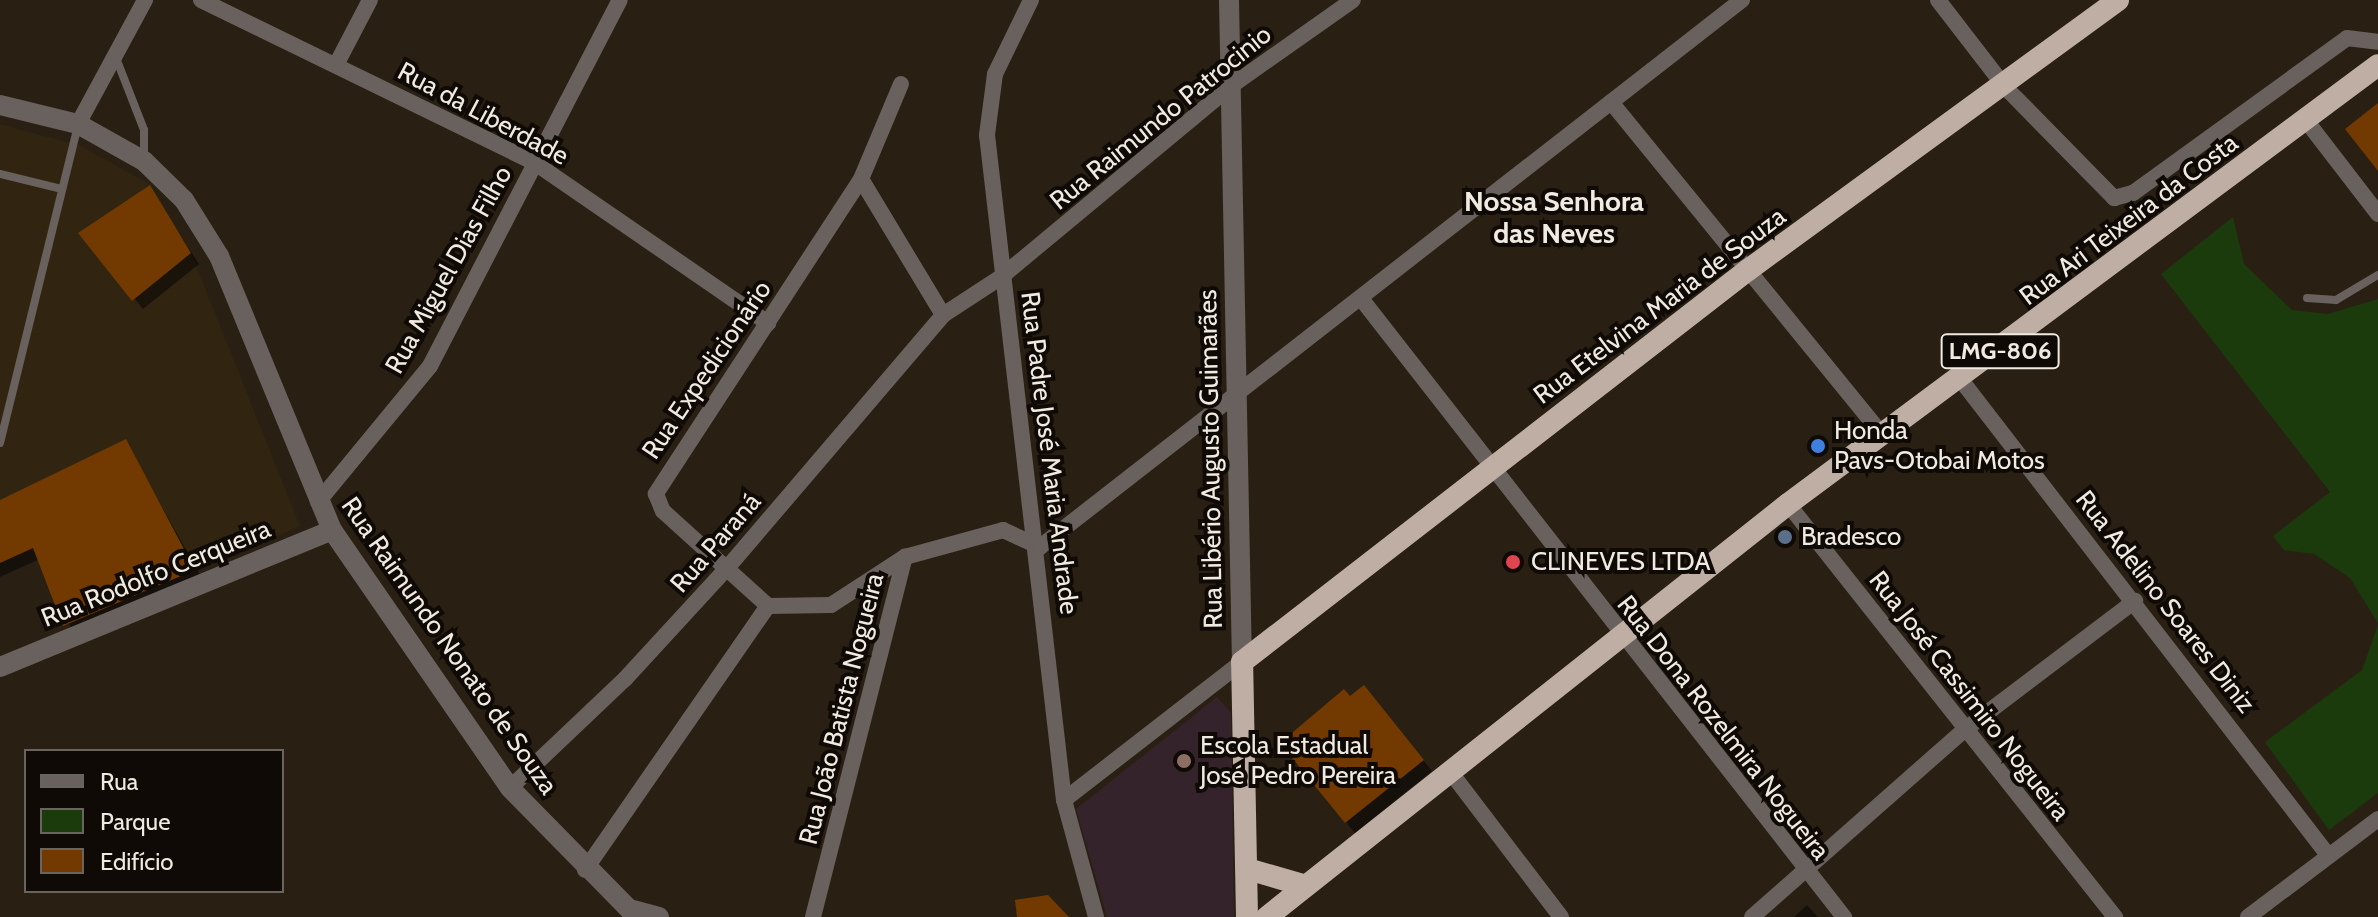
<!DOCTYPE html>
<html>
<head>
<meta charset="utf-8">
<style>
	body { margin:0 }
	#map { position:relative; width:2378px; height:917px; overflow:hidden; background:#292013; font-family:Cabin,sans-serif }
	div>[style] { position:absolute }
	.built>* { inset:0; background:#312411 }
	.education>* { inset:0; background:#35232b }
	.green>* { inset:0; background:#1b3b0d }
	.shadow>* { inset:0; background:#0007; transform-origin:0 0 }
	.building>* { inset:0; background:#723a00 }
	.service>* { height:8px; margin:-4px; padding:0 4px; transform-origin:4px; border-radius:4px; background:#69615d }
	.minor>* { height:16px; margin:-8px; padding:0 8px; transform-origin:8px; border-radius:8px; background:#69615d }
	.tertiary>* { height:20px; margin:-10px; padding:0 10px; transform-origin:10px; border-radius:10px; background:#69615d }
	.trunk>* { height:22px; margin:-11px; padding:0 11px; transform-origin:11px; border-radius:11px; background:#bfaea4 }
	.dots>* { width:22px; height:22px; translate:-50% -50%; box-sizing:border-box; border:4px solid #0f0a06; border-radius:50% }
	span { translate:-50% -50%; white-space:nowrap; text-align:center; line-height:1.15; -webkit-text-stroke:8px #0f0a06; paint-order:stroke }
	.shield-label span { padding:2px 6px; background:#0f0a06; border:2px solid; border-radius:6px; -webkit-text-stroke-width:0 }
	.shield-label { font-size:24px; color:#f0eae1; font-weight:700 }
	.street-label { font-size:26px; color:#f0eae1 }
	.poi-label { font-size:26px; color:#f0eae1 }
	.left { translate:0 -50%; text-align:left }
	.neighbourhood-label { font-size:28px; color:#f0eae1; font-weight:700 }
	.legend { position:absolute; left:24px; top:749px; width:260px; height:144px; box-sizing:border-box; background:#0f0a06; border:2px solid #69645e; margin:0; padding:10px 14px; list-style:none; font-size:24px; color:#f0eae1 }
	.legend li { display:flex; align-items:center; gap:16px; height:40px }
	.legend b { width:40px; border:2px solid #69645e }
</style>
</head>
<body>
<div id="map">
	<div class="built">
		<i style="clip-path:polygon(0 124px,81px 146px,149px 184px,191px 253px,300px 526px,63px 626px,33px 549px,0 563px)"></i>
	</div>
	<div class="education">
		<i style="clip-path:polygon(1217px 697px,1231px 713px,1234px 917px,1107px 917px,1076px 809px)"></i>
	</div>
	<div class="green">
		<i style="clip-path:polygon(2233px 217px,2244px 264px,2292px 310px,2328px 314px,2378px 299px,2378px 623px,2350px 578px,2314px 554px,2284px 550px,2273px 536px,2330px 492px,2161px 274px)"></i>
		<i style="clip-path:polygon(2378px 625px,2378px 793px,2329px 830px,2265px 742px,2362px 670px)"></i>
	</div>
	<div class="shadow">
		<i style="clip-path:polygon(149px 187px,199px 264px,143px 309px,81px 234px)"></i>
		<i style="clip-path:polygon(125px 441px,203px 580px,74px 634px,40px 559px,0 577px,0 502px)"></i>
		<i style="left:1364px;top:687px;width:108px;height:99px;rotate:51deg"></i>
		<i style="clip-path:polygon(1807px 905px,1818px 917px,1794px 917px)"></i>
	</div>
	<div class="building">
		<i style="clip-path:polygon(2378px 103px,2378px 171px,2345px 129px)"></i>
		<i style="clip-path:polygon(150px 185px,191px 253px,132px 301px,78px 233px)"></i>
		<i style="clip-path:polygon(126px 439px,195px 570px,63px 626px,33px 548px,0 563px,0 500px)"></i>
		<i style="clip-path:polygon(1364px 685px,1424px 760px,1345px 823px,1280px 743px,1344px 689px,1350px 696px)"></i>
		<i style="clip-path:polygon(1048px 895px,1069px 917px,1017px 917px,1015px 900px)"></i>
	</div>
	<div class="service">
		<i style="left:116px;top:58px;width:77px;rotate:68.7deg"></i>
		<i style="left:144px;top:130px;width:30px;rotate:90deg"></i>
		<i style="left:0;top:174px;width:64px;rotate:13.6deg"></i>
		<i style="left:2307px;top:298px;width:29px;rotate:4deg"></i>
		<i style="left:2336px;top:300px;width:49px;rotate:-30.8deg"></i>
		<i style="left:0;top:443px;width:326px;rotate:-76.2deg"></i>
	</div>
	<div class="minor">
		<i style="left:201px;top:0;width:372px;rotate:26deg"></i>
		<i style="left:535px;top:163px;width:283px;rotate:34.5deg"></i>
		<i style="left:1031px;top:0;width:82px;rotate:115.9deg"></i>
		<i style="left:995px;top:74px;width:62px;rotate:97.5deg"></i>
		<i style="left:987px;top:135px;width:669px;rotate:83.4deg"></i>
		<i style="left:1064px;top:800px;width:121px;rotate:74.7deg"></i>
		<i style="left:1938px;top:0;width:110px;rotate:52.4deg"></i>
		<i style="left:2005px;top:87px;width:156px;rotate:45.5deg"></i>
		<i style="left:2114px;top:198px;width:20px;rotate:-15deg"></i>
		<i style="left:2133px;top:193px;width:264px;rotate:-35.9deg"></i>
		<i style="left:2347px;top:38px;width:31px;rotate:7deg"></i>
		<i style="left:336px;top:65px;width:73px;rotate:-62.4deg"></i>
		<i style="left:901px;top:84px;width:103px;rotate:112.8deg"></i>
		<i style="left:861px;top:179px;width:376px;rotate:123.1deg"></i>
		<i style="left:656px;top:494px;width:18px;rotate:68deg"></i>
		<i style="left:663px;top:511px;width:142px;rotate:42.1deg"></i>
		<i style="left:768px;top:606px;width:63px;rotate:-0.9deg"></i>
		<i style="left:831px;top:605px;width:88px;rotate:-33deg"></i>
		<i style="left:905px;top:557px;width:102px;rotate:-15.4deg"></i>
		<i style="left:1003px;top:530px;width:41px;rotate:24.7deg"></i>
		<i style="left:1611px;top:102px;width:429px;rotate:50.8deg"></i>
		<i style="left:2308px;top:123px;width:115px;rotate:52.4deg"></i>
		<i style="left:78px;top:124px;width:141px;rotate:-61.6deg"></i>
		<i style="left:861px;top:179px;width:159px;rotate:58.9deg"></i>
		<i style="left:1363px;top:301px;width:782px;rotate:52.02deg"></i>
		<i style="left:1961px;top:380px;width:600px;rotate:52.31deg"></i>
		<i style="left:318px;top:502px;width:176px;rotate:-50.5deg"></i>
		<i style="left:430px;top:366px;width:412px;rotate:-62.6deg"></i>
		<i style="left:1788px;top:504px;width:527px;rotate:51.63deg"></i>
		<i style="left:1040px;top:547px;width:890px;rotate:-37.93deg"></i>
		<i style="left:1449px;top:770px;width:185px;rotate:52.7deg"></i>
		<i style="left:510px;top:788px;width:158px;rotate:-43.5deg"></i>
		<i style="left:625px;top:679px;width:152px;rotate:-47.4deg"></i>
		<i style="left:728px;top:567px;width:331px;rotate:-49.5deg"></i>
		<i style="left:943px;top:315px;width:69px;rotate:-33.2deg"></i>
		<i style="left:1001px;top:277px;width:299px;rotate:-39.7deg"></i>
		<i style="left:1231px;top:86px;width:149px;rotate:-35.2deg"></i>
		<i style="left:1064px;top:800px;width:225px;rotate:-37.8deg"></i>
		<i style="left:585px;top:870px;width:321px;rotate:-55.3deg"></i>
		<i style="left:813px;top:917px;width:372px;rotate:-75.7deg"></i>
		<i style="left:1752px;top:917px;width:281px;rotate:-41.4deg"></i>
		<i style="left:1963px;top:731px;width:216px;rotate:-37.1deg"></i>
		<i style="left:2248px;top:917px;width:163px;rotate:-37deg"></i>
	</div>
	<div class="tertiary">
		<i style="left:1229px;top:0;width:662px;rotate:88.88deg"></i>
		<i style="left:0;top:105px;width:80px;rotate:13.7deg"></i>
		<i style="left:78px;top:124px;width:76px;rotate:29.3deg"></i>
		<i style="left:144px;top:161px;width:56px;rotate:44.3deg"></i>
		<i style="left:184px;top:200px;width:66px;rotate:58deg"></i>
		<i style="left:219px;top:256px;width:296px;rotate:67.6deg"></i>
		<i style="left:332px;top:530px;width:313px;rotate:55.4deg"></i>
		<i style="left:510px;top:788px;width:170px;rotate:45.5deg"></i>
		<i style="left:629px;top:909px;width:31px;rotate:15deg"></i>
		<i style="left:0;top:667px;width:359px;rotate:-22.4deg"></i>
	</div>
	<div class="trunk">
		<i style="left:1251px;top:870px;width:57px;rotate:16.2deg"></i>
		<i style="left:1247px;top:917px;width:255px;rotate:-91.1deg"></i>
		<i style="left:1242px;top:662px;width:640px;rotate:-37.77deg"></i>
		<i style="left:1748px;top:270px;width:458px;rotate:-36.1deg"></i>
		<i style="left:1267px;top:917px;width:665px;rotate:-38.4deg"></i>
		<i style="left:1788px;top:504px;width:735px;rotate:-36.65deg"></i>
	</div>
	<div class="dots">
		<i style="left:1818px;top:446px;background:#3f7fe0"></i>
		<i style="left:1785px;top:537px;background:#5c6f8a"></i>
		<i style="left:1513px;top:562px;background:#e0444e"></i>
		<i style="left:1184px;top:761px;background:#8d6e63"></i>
	</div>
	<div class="shield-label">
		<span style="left:2000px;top:351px">LMG-806</span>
	</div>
	<div class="street-label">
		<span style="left:483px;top:114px;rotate:28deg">Rua da Liberdade</span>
		<span style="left:1161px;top:118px;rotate:-39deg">Rua Raimundo Patrocinio</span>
		<span style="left:2129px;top:220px;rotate:-37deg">Rua Ari Teixeira da Costa</span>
		<span style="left:449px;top:270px;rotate:-61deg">Rua Miguel Dias Filho</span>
		<span style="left:1660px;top:306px;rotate:-37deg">Rua Etelvina Maria de Souza</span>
		<span style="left:707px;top:370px;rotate:-56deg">Rua Expedicionário</span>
		<span style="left:1049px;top:453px;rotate:83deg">Rua Padre José Maria Andrade</span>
		<span style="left:1211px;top:459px;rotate:-91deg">Rua Libério Augusto Guimarães</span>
		<span style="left:716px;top:543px;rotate:-49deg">Rua Paraná</span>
		<span style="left:156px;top:574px;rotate:-22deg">Rua Rodolfo Cerqueira</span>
		<span style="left:2165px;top:602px;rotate:52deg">Rua Adelino Soares Diniz</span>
		<span style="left:449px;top:646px;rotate:55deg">Rua Raimundo Nonato de Souza</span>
		<span style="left:1969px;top:696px;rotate:52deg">Rua José Cassimiro Nogueira</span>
		<span style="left:842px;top:709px;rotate:-76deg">Rua João Batista Nogueira</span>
		<span style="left:1723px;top:728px;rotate:52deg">Rua Dona Rozelmira Nogueira</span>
	</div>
	<div class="poi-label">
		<span class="left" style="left:1834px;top:446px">Honda<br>Pavs-Otobai Motos</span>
		<span class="left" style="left:1801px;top:537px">Bradesco</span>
		<span class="left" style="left:1531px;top:562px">CLINEVES LTDA</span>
		<span class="left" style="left:1200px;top:761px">Escola Estadual<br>José Pedro Pereira</span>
	</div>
	<div class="neighbourhood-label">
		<span style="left:1554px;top:217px">Nossa Senhora<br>das Neves</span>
	</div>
	<ul class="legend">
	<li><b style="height:10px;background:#69615d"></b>Rua</li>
	<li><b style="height:22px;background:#1b3b0d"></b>Parque</li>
	<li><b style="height:22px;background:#723a00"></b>Edifício</li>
	</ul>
</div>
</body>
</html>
